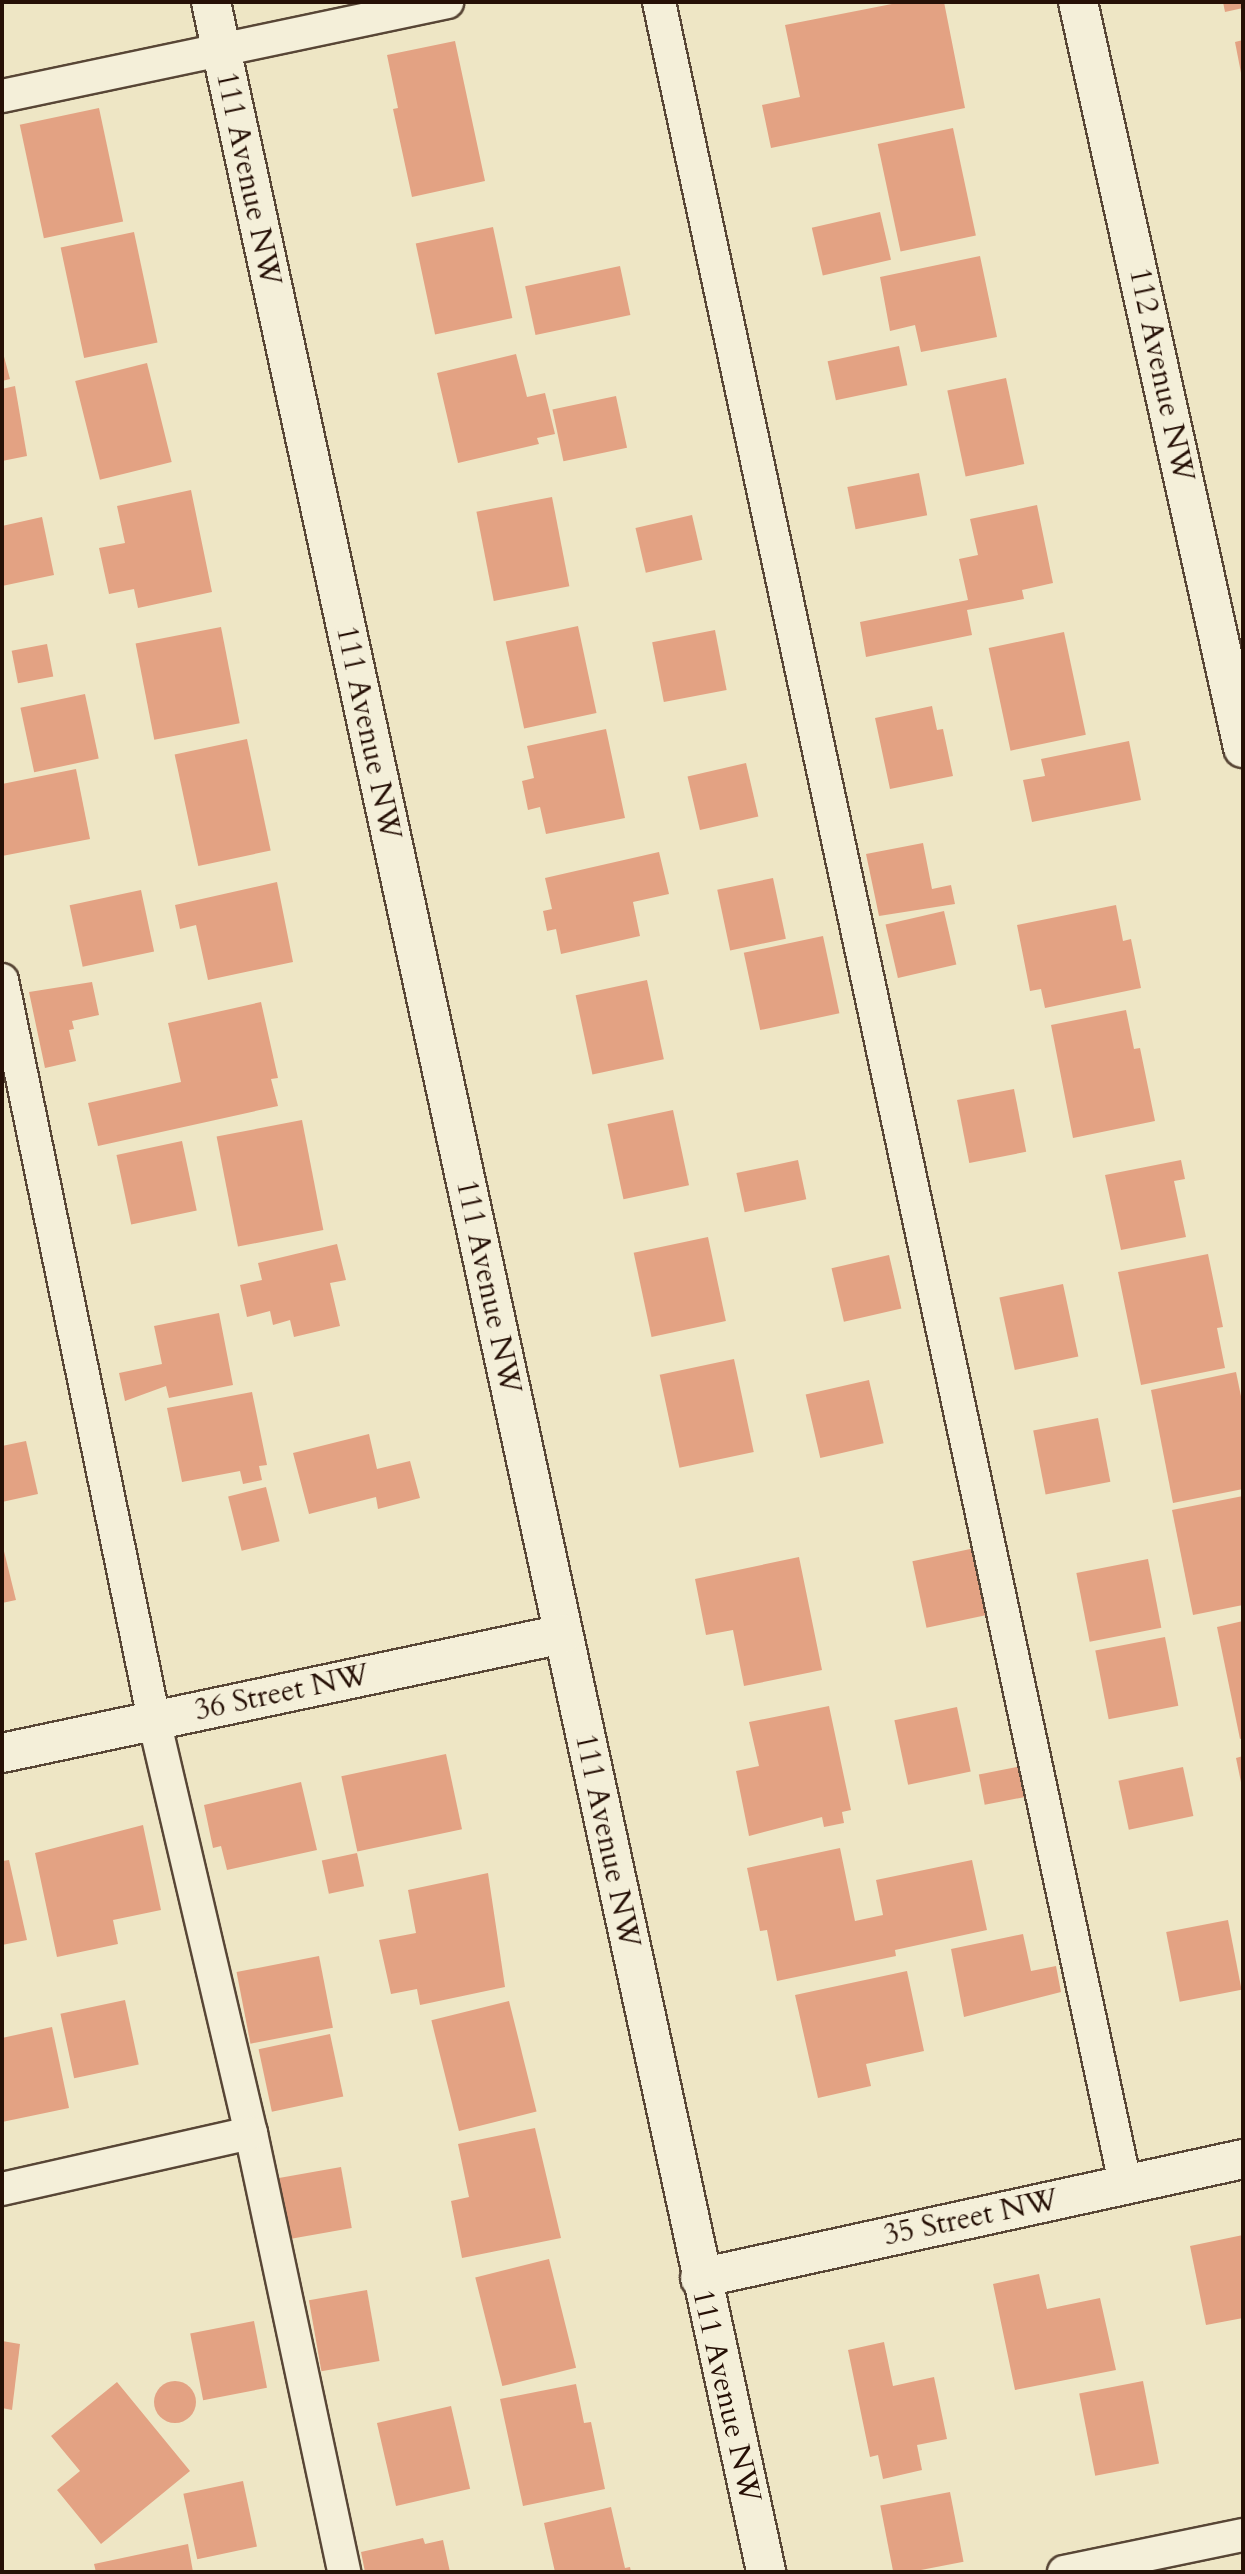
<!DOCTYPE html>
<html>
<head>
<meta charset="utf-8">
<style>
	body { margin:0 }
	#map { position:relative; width:1245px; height:2574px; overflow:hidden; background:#eee6c5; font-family:Cardo,serif }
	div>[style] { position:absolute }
	.building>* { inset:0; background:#e3a283; transform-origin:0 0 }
	.round { border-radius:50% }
	.roads { filter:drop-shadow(2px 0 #584636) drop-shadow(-2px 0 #584636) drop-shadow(0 2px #584636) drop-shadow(0 -2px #584636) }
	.service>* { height:32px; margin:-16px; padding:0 16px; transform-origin:16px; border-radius:16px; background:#f4efd9 }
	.minor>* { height:38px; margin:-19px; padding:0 19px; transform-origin:19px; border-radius:19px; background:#f4efd9 }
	span { translate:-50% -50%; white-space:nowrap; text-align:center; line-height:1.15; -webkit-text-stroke:5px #f4efd9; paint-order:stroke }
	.street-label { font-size:30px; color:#261006 }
	.frame { position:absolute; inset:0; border:4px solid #261006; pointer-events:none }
</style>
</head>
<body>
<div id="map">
	<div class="building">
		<i style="clip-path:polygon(902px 2px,944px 2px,965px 108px,771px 148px,762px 105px,800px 97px,785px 25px)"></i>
		<i style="clip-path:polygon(1223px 2px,1243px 2px,1243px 8px,1225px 12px)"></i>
		<i style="clip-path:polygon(1243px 40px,1243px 78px,1242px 78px,1235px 42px)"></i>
		<i style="clip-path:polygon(455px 41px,485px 181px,412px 197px,393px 109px,398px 108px,387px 55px)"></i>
		<i style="left:99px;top:108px;width:116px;height:81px;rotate:78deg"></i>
		<i style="left:953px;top:128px;width:110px;height:77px;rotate:78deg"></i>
		<i style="left:880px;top:212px;width:49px;height:70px;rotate:77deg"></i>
		<i style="left:493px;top:227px;width:93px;height:79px;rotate:78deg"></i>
		<i style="left:134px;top:232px;width:113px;height:75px;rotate:78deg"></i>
		<i style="clip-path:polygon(980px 256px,997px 337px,921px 352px,915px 325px,890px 331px,880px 277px)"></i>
		<i style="left:620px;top:266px;width:50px;height:97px;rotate:78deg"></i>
		<i style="left:899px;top:346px;width:40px;height:73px;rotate:78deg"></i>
		<i style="clip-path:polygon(2px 349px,10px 379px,2px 381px)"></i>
		<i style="clip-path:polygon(516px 354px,527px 397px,545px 393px,555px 434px,537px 438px,539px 444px,458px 463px,437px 373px)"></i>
		<i style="left:147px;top:363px;width:102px;height:74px;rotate:76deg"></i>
		<i style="left:1006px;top:378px;width:88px;height:60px;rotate:78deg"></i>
		<i style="clip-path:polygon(15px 386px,27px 456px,2px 461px,2px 389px)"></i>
		<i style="left:616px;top:396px;width:53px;height:65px;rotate:78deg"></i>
		<i style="left:919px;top:473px;width:43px;height:73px;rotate:79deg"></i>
		<i style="clip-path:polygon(191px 490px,212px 592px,138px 608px,134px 589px,109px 594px,99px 548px,125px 543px,117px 506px)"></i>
		<i style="left:552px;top:497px;width:91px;height:77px;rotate:79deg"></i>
		<i style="clip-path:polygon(1037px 505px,1053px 583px,1022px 590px,1024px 599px,967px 610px,972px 635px,866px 657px,860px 622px,968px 600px,959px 559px,978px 555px,970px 519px)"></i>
		<i style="left:692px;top:515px;width:46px;height:58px;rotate:77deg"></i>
		<i style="clip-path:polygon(42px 517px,54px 575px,2px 586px,2px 526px)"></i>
		<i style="left:578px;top:626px;width:89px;height:74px;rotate:78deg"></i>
		<i style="left:221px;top:627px;width:98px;height:87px;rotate:79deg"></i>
		<i style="left:715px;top:630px;width:61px;height:64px;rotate:79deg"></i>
		<i style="left:1064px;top:632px;width:105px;height:77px;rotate:78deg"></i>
		<i style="left:47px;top:644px;width:33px;height:36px;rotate:79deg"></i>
		<i style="left:85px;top:694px;width:66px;height:66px;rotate:78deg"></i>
		<i style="clip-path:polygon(932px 706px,937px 730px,943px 729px,953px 776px,890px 789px,875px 718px)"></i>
		<i style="clip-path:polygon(606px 729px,625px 818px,546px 834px,540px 807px,528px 810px,522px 781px,534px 778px,527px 746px)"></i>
		<i style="left:247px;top:739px;width:114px;height:74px;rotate:78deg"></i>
		<i style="clip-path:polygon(1129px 741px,1141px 800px,1032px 822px,1023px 780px,1045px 776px,1041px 759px)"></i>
		<i style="left:746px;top:763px;width:55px;height:60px;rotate:77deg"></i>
		<i style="clip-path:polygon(76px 769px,90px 839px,2px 856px,2px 784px)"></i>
		<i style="clip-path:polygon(923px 843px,932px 889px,951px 885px,955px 904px,879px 916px,866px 854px)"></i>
		<i style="clip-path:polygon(659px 852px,669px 894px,633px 902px,640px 936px,561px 954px,556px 929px,547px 931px,543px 911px,552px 909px,545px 878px)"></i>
		<i style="left:773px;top:878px;width:62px;height:57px;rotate:78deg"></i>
		<i style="clip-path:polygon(277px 882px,293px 962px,208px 980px,196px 925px,180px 929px,175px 905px)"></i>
		<i style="left:141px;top:890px;width:63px;height:73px;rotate:78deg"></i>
		<i style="clip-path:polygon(1116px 905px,1123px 941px,1131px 939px,1141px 988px,1045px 1008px,1041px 989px,1030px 991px,1017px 925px)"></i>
		<i style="left:944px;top:911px;width:55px;height:60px;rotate:77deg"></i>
		<i style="left:823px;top:936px;width:79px;height:81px;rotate:78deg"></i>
		<i style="left:647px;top:980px;width:81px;height:73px;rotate:78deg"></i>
		<i style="clip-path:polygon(92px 982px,99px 1015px,72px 1021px,74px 1029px,69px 1030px,76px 1061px,45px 1068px,29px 992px)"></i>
		<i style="clip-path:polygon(261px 1002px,278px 1078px,271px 1079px,278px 1106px,98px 1146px,88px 1103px,181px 1082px,168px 1023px)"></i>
		<i style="clip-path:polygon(1126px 1010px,1134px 1049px,1140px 1048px,1155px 1121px,1073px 1138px,1051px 1025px)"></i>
		<i style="left:1014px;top:1089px;width:64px;height:58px;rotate:79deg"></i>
		<i style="left:673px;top:1110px;width:77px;height:67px;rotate:78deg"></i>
		<i style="left:302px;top:1120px;width:112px;height:87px;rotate:79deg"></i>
		<i style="left:182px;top:1141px;width:71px;height:67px;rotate:78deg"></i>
		<i style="left:798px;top:1160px;width:40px;height:63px;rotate:78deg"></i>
		<i style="clip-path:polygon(1181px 1160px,1185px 1179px,1174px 1181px,1186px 1237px,1121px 1250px,1105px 1175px)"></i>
		<i style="left:708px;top:1237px;width:86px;height:76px;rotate:78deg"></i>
		<i style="clip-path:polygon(337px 1244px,346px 1280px,330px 1283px,340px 1326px,294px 1337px,290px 1320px,273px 1325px,270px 1311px,247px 1317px,240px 1285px,262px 1280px,258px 1263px)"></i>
		<i style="clip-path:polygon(1208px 1254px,1223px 1327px,1217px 1328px,1225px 1368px,1141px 1385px,1118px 1272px)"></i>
		<i style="left:889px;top:1255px;width:55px;height:59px;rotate:77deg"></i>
		<i style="left:1063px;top:1284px;width:74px;height:65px;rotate:78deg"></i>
		<i style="clip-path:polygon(219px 1313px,233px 1385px,169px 1398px,166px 1386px,125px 1401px,119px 1373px,162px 1364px,154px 1326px)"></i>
		<i style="left:734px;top:1359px;width:95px;height:76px;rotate:78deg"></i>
		<i style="clip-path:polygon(1236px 1372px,1243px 1406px,1243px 1489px,1173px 1503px,1151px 1390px)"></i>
		<i style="left:869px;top:1380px;width:65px;height:65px;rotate:77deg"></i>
		<i style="clip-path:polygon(252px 1392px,267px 1465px,259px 1466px,262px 1480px,243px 1484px,240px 1471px,182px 1482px,167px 1408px)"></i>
		<i style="left:1098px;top:1418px;width:65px;height:66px;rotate:79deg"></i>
		<i style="clip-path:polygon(369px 1434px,377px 1469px,410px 1461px,420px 1498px,378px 1509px,376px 1497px,309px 1514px,293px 1453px)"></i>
		<i style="clip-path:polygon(26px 1441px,38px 1494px,2px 1502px,2px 1446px)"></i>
		<i style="left:266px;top:1487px;width:56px;height:39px;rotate:76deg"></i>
		<i style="clip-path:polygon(1243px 1496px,1243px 1605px,1193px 1615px,1172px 1510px)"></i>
		<i style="clip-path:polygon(2px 1543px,16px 1600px,2px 1603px)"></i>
		<i style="left:975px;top:1548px;width:68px;height:64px;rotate:78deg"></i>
		<i style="clip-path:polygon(799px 1557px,822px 1670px,744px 1686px,733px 1630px,706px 1635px,695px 1579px)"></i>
		<i style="left:1148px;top:1559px;width:70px;height:73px;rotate:79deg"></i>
		<i style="clip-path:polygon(1243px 1621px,1243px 1738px,1240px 1739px,1217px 1627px)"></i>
		<i style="left:1165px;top:1637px;width:70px;height:71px;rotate:79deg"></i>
		<i style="clip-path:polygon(829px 1706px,851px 1810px,842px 1812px,844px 1823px,824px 1827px,822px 1817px,749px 1836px,736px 1771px,759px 1766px,749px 1722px)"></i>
		<i style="left:957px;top:1707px;width:66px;height:64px;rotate:78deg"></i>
		<i style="left:446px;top:1754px;width:77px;height:107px;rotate:78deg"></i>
		<i style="clip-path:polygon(1243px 1756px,1243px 1787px,1242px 1787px,1236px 1758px)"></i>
		<i style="left:1022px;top:1766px;width:31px;height:44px;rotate:79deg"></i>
		<i style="left:1183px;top:1767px;width:50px;height:66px;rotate:78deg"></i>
		<i style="clip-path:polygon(301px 1782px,317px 1850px,227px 1870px,221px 1846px,213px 1848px,204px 1805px)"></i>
		<i style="clip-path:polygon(143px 1825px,161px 1910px,113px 1920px,118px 1944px,57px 1957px,35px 1853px)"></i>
		<i style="clip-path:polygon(840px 1848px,855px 1921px,883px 1915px,876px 1880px,972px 1860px,987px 1930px,895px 1950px,896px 1956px,777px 1981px,767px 1930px,760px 1931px,747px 1868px)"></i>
		<i style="left:357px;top:1853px;width:34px;height:36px;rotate:78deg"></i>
		<i style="clip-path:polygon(9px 1860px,27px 1940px,2px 1945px,2px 1861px)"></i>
		<i style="clip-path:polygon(488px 1873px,505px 1987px,420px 2005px,417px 1989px,391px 1994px,379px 1940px,416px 1933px,408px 1890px)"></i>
		<i style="left:1228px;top:1920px;width:71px;height:63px;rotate:79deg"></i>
		<i style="clip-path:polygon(1023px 1934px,1031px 1971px,1056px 1966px,1061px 1992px,964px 2017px,951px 1949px)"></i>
		<i style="left:319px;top:1956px;width:73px;height:84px;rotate:79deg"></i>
		<i style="clip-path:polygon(907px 1971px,924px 2051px,866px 2064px,871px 2086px,818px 2098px,795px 1995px)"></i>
		<i style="left:125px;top:2000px;width:66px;height:66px;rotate:78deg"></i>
		<i style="left:509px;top:2001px;width:114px;height:80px;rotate:76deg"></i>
		<i style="clip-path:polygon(52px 2027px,69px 2108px,2px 2122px,2px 2038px)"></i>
		<i style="left:330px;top:2034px;width:64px;height:73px;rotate:78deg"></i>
		<i style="clip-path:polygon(535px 2128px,561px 2238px,462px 2258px,451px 2201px,469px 2197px,458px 2144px)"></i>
		<i style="left:341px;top:2167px;width:62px;height:63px;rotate:80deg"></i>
		<i style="clip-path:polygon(1243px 2235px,1243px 2318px,1206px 2325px,1190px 2246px)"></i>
		<i style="left:549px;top:2259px;width:112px;height:76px;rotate:76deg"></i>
		<i style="clip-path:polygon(1039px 2274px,1047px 2309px,1100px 2298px,1116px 2370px,1015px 2390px,993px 2284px)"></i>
		<i style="left:367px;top:2290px;width:72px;height:59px;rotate:80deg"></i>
		<i style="left:254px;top:2321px;width:68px;height:65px;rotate:79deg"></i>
		<i style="clip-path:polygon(2px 2341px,20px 2344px,12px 2410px,2px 2408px)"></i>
		<i style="clip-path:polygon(884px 2342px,893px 2386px,934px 2377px,947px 2439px,917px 2445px,922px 2470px,883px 2479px,878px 2455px,870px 2457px,848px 2350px)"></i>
		<i style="left:1143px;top:2381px;width:84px;height:65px;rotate:79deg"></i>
		<i class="round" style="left:154px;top:2381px;width:42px;height:42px"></i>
		<i style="clip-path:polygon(117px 2382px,190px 2471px,101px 2544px,57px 2490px,80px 2471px,51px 2436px)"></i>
		<i style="clip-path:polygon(576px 2384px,584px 2423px,591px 2422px,605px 2489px,523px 2506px,500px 2399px)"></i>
		<i style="left:451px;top:2406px;width:85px;height:76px;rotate:77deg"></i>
		<i style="left:243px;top:2481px;width:67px;height:61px;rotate:78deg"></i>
		<i style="left:950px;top:2492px;width:71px;height:71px;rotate:79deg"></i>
		<i style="clip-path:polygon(611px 2507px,625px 2568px,630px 2567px,631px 2572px,555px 2572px,544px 2523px)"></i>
		<i style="clip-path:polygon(423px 2538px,425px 2544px,443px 2540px,450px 2572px,365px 2572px,361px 2552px)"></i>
		<i style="clip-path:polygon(188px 2544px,193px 2572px,96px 2572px,94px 2564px)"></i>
	</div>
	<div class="roads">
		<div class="service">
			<i style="left:659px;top:2px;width:2231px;rotate:77.94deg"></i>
			<i style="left:2px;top:96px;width:455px;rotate:-11.9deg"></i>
			<i style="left:2px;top:980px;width:755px;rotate:78.39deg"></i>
			<i style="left:154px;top:1720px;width:424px;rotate:76.8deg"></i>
			<i style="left:251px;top:2133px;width:449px;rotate:78deg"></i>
			<i style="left:2px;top:2189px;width:255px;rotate:-12.7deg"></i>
			<i style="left:1064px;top:2572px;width:183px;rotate:-11.7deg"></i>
		</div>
		<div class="minor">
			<i style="left:211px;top:2px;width:2629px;rotate:77.81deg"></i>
			<i style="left:1078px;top:2px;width:764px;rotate:77.53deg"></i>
			<i style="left:2px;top:1753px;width:573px;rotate:-11.98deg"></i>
			<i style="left:700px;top:2278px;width:556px;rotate:-12.36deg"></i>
		</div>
	</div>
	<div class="street-label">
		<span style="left:248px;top:179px;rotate:78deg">111 Avenue NW</span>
		<span style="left:1161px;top:375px;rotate:78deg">112 Avenue NW</span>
		<span style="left:368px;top:733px;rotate:78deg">111 Avenue NW</span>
		<span style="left:488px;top:1287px;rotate:78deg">111 Avenue NW</span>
		<span style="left:282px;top:1693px;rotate:-12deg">36 Street NW</span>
		<span style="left:607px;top:1841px;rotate:78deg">111 Avenue NW</span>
		<span style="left:971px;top:2218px;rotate:-12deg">35 Street NW</span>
		<span style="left:726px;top:2396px;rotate:77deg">111 Avenue NW</span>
	</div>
	<div class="frame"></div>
</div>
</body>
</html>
